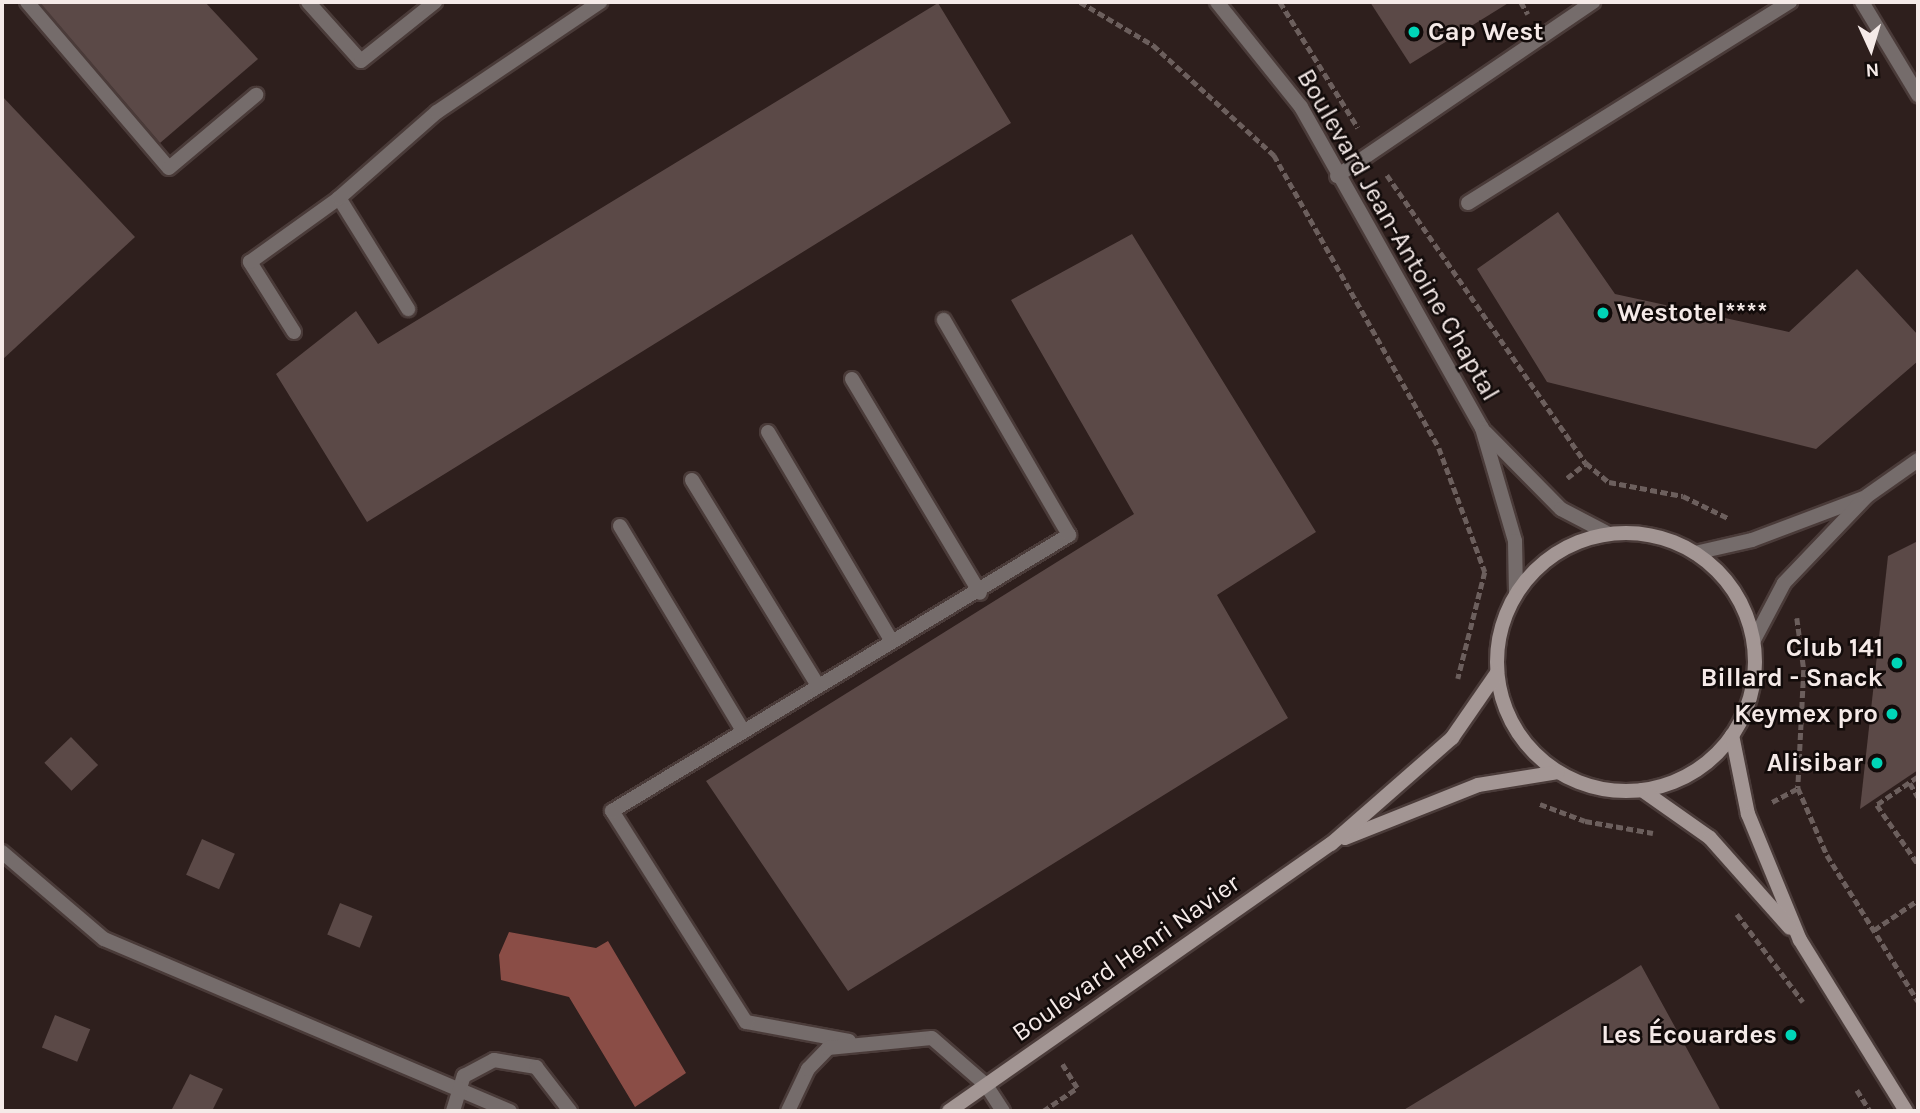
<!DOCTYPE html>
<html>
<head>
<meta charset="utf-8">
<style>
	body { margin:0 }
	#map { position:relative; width:1920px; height:1113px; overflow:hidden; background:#2e1f1d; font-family:Karla,sans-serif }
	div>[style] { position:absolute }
	.water>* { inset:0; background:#8a4d46 }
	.building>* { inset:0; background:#5b4947; transform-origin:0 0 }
	.path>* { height:4.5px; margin-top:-2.25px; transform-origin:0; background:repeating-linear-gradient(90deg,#6c5f5d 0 7px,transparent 0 10.5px) }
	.roads { filter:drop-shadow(2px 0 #4a3b39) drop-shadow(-2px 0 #4a3b39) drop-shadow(0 2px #4a3b39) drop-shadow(0 -2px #4a3b39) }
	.service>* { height:14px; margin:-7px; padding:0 7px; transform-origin:7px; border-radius:7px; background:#756c6b }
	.minor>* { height:14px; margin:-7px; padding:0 7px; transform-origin:7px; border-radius:7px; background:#756c6b }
	.secondary>* { height:14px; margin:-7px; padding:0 7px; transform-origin:7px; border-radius:7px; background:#a39694 }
	.secondary>.ring { margin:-7px; padding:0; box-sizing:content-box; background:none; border:14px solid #a39694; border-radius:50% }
	.dots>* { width:19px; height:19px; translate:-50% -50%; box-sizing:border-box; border:4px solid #120b0a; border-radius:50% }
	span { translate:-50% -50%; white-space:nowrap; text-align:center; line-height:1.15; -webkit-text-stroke:5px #120b0a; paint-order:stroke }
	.poi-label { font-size:26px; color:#f5eae8; font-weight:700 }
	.left { translate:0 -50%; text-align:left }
	.right { translate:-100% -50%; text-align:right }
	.street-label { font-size:26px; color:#f5eae8 }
	.frame { position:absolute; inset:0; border:4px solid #f5eae8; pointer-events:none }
	.north { position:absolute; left:1836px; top:14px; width:70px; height:70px; -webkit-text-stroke:5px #120b0a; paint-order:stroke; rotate:176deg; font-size:19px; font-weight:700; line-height:28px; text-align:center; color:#f5eae8 }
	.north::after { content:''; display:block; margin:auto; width:24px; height:32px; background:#f5eae8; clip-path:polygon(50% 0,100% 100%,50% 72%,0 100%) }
</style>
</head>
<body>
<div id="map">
	<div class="water">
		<i style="clip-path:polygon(509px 932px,596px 948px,608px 941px,686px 1073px,635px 1107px,569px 997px,501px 980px,499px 955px)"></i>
	</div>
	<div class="building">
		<i style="clip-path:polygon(39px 2px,205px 2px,258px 59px,160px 143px)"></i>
		<i style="clip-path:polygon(1370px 2px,1510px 2px,1410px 64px)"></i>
		<i style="clip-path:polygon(938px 3px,1011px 123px,367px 522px,276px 374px,356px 311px,378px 344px)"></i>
		<i style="clip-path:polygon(2px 96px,135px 237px,2px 360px)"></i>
		<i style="clip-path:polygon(1558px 212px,1615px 294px,1789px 332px,1857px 269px,1918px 335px,1918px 361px,1816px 449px,1547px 382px,1477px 269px)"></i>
		<i style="clip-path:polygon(1132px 234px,1316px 532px,1217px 595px,1288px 718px,848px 991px,706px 781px,1134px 514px,1011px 300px)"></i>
		<i style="clip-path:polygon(1918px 541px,1918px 770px,1860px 809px,1888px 556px)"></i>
		<i style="left:71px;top:737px;width:39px;height:37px;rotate:46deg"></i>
		<i style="left:202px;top:839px;width:36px;height:39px;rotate:24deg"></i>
		<i style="left:340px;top:903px;width:35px;height:34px;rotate:22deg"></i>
		<i style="clip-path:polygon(1641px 965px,1721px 1111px,1402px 1111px,1616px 981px)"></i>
		<i style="left:55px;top:1015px;width:38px;height:35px;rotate:22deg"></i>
		<i style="clip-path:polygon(190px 1074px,223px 1089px,212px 1111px,171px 1111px)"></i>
	</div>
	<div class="path">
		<i style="left:1080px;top:2px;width:85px;rotate:30.5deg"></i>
		<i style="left:1153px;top:45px;width:164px;rotate:42.3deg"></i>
		<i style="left:1274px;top:155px;width:336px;rotate:60.6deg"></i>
		<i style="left:1439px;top:448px;width:132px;rotate:69.6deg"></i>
		<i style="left:1485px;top:572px;width:110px;rotate:104.2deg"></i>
		<i style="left:1280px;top:2px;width:148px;rotate:58.2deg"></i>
		<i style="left:1521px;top:2px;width:14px;rotate:60deg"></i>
		<i style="left:1387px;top:175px;width:350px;rotate:55.4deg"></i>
		<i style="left:1586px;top:463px;width:30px;rotate:40deg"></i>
		<i style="left:1609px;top:482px;width:75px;rotate:10.7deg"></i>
		<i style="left:1683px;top:496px;width:50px;rotate:26.1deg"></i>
		<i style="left:1567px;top:478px;width:24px;rotate:-38deg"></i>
		<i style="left:1797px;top:618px;width:52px;rotate:82.3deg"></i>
		<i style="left:1804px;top:670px;width:118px;rotate:92.9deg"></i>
		<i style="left:1918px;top:777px;width:50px;rotate:145.7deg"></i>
		<i style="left:1877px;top:805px;width:72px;rotate:55.2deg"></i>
		<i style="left:1910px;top:783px;width:16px;rotate:60deg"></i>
		<i style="left:1772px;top:802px;width:30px;rotate:-28deg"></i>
		<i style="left:1798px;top:788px;width:73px;rotate:66.6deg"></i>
		<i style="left:1827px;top:855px;width:172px;rotate:58.1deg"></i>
		<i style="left:1540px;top:804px;width:48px;rotate:20.7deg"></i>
		<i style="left:1585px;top:821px;width:69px;rotate:10deg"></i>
		<i style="left:1737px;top:914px;width:110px;rotate:53.1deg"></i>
		<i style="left:1874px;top:930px;width:53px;rotate:-34.3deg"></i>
		<i style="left:1857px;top:1090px;width:25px;rotate:58deg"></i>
		<i style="left:1043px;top:1111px;width:41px;rotate:-34.1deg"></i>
		<i style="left:1077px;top:1088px;width:28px;rotate:-122deg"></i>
	</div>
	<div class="roads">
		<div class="service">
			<i style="left:27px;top:2px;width:218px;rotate:49.5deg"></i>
			<i style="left:169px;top:168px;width:114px;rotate:-40deg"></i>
			<i style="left:308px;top:2px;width:79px;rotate:48.1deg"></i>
			<i style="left:361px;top:61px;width:95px;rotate:-38.6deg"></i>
			<i style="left:1862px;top:2px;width:109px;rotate:58.9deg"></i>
			<i style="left:1337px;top:176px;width:310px;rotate:-34.2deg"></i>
			<i style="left:339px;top:198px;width:131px;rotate:58.1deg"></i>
			<i style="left:1468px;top:203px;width:380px;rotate:-32deg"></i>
			<i style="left:294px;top:332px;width:83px;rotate:-122.2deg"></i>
			<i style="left:250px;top:262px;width:110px;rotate:-35.7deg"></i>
			<i style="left:339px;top:198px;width:130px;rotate:-41.3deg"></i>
			<i style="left:437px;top:112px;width:197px;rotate:-34deg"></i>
			<i style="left:852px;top:379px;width:249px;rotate:59.1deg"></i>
			<i style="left:768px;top:432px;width:242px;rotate:59.4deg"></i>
			<i style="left:692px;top:480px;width:239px;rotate:58.5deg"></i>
			<i style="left:620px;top:526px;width:239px;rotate:59deg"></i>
			<i style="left:1695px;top:553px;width:58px;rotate:-12.8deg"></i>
			<i style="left:1752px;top:540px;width:119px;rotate:-20.7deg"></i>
			<i style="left:1754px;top:640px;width:64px;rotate:-62.2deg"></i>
			<i style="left:1784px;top:583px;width:120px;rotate:-46.3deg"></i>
			<i style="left:1867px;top:496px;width:62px;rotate:-35.2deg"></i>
			<i style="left:2px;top:852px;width:134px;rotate:40.5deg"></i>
			<i style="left:104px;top:939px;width:441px;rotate:23deg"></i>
			<i style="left:849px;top:1041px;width:105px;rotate:-169.5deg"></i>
			<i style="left:746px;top:1022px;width:250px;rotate:-122.4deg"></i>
			<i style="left:612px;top:811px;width:534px;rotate:-31.13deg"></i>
			<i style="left:1069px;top:535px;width:249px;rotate:-120.2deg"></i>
			<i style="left:453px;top:1111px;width:37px;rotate:-73deg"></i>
			<i style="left:464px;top:1076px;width:34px;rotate:-28deg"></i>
			<i style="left:494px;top:1060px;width:43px;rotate:9.5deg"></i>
			<i style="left:536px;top:1067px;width:56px;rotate:52.3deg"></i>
			<i style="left:788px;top:1111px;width:47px;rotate:-64.5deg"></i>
			<i style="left:808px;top:1069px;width:29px;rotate:-46deg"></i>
			<i style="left:828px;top:1048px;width:104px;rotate:-5.5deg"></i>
			<i style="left:932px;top:1038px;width:72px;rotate:41deg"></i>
			<i style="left:986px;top:1085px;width:31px;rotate:57deg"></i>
		</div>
		<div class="minor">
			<i style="left:1217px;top:2px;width:134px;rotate:51.3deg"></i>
			<i style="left:1301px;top:107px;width:369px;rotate:60.6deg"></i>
			<i style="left:1482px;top:428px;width:118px;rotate:73.7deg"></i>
			<i style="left:1515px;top:541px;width:53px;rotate:88.9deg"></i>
			<i style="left:1485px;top:432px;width:108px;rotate:45.4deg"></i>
			<i style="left:1561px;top:509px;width:54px;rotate:27.5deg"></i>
		</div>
		<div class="secondary">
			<i class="ring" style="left:1497px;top:533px;width:244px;height:244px"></i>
			<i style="left:1732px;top:735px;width:81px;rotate:78.6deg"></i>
			<i style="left:1748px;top:814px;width:136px;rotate:67.6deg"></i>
			<i style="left:1800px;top:940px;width:201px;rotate:58.2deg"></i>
			<i style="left:1642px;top:790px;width:83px;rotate:35.2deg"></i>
			<i style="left:1710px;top:838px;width:120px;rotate:48.4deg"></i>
			<i style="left:1345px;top:838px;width:143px;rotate:-21.7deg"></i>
			<i style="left:1478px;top:785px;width:81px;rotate:-9.2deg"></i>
			<i style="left:949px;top:1111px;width:466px;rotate:-35deg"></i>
			<i style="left:1331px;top:844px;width:161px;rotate:-41.2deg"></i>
			<i style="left:1452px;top:738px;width:79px;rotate:-55.3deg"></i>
		</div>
	</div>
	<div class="dots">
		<i style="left:1414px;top:32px;background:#00d5b7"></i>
		<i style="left:1603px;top:313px;background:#00d5b7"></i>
		<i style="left:1897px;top:663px;background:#00d5b7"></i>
		<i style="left:1892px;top:714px;background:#00d5b7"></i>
		<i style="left:1877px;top:763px;background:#00d5b7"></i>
		<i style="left:1791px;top:1035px;background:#00d5b7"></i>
	</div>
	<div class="poi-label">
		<span class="left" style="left:1428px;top:32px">Cap West</span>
		<span class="left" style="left:1617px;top:313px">Westotel****</span>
		<span class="right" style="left:1883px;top:663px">Club 141<br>Billard - Snack</span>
		<span class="right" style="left:1878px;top:714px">Keymex pro</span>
		<span class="right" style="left:1863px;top:763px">Alisibar</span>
		<span class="right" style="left:1777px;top:1035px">Les Écouardes</span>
	</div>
	<div class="street-label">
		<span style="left:1398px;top:235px;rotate:60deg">Boulevard Jean-Antoine Chaptal</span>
		<span style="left:1126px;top:958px;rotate:-35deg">Boulevard Henri Navier</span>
	</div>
	<div class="frame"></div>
	<div class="north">N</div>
</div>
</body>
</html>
